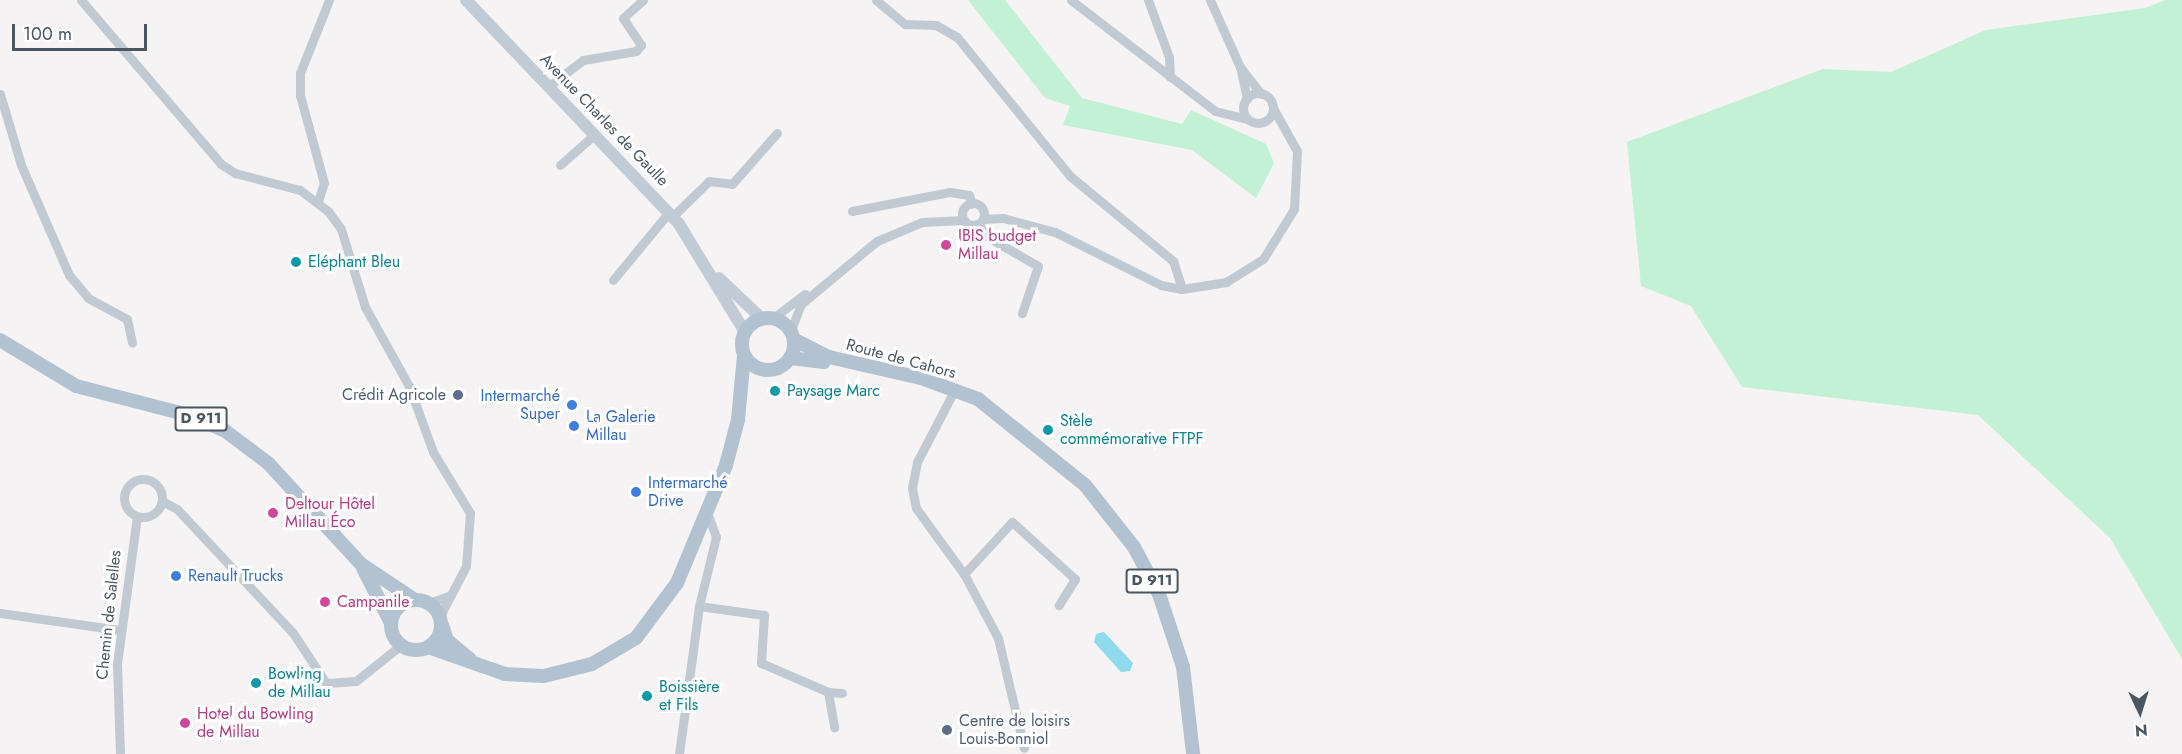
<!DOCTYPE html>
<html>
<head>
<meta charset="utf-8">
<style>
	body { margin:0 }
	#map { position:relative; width:2182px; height:754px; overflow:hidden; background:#f5f3f3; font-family:Jost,sans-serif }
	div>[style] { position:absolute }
	.green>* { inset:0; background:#c3f1d5 }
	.water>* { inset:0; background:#90daee }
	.street>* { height:9px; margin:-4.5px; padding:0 4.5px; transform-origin:4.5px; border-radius:4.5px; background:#c1cad2 }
	.street>.ring { margin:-4.5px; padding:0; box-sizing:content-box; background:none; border:9px solid #c1cad2; border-radius:50% }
	.secondary>* { height:12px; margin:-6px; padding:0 6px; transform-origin:6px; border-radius:6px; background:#c1cbd6 }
	.primary>* { height:14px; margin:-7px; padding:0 7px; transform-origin:7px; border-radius:7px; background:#b3c2d1 }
	.primary>.ring { margin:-7px; padding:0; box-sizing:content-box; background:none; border:14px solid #b3c2d1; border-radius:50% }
	.dots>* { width:16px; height:16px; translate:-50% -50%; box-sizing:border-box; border:3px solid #fff; border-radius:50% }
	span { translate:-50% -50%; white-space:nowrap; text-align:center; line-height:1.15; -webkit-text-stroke:6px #fff; paint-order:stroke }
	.shield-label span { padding:2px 4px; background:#fff; border:2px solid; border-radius:4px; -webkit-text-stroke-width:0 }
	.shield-label { font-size:15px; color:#4a5661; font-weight:700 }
	.street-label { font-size:16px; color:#4a5661 }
	.hotel-label { font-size:16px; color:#b23c85 }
	.left { translate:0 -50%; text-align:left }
	.culture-label { font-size:16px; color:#0d838f }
	.service-label { font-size:16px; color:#4e5e75 }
	.right { translate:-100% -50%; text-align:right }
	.shop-label { font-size:16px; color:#366cbe }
	.north { position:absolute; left:2110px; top:682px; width:60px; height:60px; -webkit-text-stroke:4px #fff; paint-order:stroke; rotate:176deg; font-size:16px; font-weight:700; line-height:24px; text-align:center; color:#4a5661 }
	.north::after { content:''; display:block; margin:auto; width:21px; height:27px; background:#4a5661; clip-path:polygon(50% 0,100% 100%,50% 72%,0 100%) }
	.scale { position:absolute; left:12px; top:24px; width:135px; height:27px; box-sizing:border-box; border:3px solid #4a5661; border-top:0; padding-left:8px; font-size:18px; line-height:21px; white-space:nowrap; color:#4a5661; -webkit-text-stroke:4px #fff; paint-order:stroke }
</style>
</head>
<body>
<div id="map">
	<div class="green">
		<i style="clip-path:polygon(968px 0,1005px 0,1082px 98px,1182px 124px,1191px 110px,1266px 144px,1274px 163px,1256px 198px,1192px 150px,1063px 125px,1070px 106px,1045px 98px)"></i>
		<i style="clip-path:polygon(2166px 0,2182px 0,2182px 659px,2110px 538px,1978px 415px,1742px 387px,1691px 306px,1641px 286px,1627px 142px,1823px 69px,1891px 72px,1986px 30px,2145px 8px)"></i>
	</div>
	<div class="water">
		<i style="clip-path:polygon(1104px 632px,1133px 663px,1130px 671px,1121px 672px,1094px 642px,1096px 634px)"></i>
	</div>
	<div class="street">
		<i style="left:81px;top:0;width:216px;rotate:49.5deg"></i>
		<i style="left:221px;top:164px;width:17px;rotate:33deg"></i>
		<i style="left:235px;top:173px;width:67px;rotate:14.7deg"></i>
		<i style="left:300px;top:190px;width:35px;rotate:37deg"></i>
		<i style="left:328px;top:211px;width:22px;rotate:54deg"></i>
		<i style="left:341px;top:229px;width:82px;rotate:72.9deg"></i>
		<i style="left:365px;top:307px;width:90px;rotate:60.9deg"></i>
		<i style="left:409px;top:386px;width:70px;rotate:70deg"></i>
		<i style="left:433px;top:452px;width:71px;rotate:58.8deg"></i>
		<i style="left:470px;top:513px;width:53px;rotate:94.3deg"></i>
		<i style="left:466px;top:566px;width:56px;rotate:117.5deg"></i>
		<i style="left:876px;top:0;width:38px;rotate:40deg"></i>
		<i style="left:905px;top:24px;width:31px;rotate:2deg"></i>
		<i style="left:936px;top:25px;width:24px;rotate:30deg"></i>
		<i style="left:957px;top:37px;width:179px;rotate:50.9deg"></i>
		<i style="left:1070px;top:176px;width:134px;rotate:39.5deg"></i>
		<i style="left:1173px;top:261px;width:29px;rotate:72deg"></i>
		<i style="left:1071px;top:0;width:182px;rotate:37.6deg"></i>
		<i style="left:1215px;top:111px;width:33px;rotate:14deg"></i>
		<i style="left:1148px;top:0;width:61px;rotate:69.8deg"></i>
		<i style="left:1169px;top:57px;width:20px;rotate:87deg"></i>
		<i style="left:1210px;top:0;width:73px;rotate:65.9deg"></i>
		<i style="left:549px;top:86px;width:43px;rotate:-37.4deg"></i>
		<i style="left:583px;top:60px;width:54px;rotate:-9.6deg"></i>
		<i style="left:636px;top:51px;width:8px;rotate:-50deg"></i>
		<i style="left:641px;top:45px;width:32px;rotate:-124deg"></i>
		<i style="left:623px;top:18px;width:27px;rotate:-42deg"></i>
		<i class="ring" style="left:1243px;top:93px;width:21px;height:21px"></i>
		<i style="left:0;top:94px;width:74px;rotate:73.5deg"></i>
		<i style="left:21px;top:165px;width:120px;rotate:66.4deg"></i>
		<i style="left:69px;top:275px;width:30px;rotate:50deg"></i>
		<i style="left:88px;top:298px;width:44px;rotate:28.3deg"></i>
		<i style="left:127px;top:319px;width:24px;rotate:78deg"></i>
		<i style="left:1247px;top:99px;width:33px;rotate:-102deg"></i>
		<i style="left:1240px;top:67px;width:34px;rotate:52deg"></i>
		<i style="left:560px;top:165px;width:47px;rotate:-41.5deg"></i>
		<i style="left:318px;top:201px;width:19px;rotate:-72deg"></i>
		<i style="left:324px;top:183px;width:91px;rotate:-105.3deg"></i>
		<i style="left:300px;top:95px;width:22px;rotate:-90deg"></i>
		<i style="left:300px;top:73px;width:79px;rotate:-68.3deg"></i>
		<i class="ring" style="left:962px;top:203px;width:13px;height:13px"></i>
		<i style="left:852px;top:211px;width:100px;rotate:-11deg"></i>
		<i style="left:950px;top:192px;width:19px;rotate:9deg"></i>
		<i style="left:969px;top:195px;width:9px;rotate:72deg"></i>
		<i style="left:673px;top:216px;width:50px;rotate:-44.2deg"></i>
		<i style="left:709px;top:181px;width:23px;rotate:7deg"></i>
		<i style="left:732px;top:184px;width:68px;rotate:-48.6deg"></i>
		<i style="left:983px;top:219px;width:20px;rotate:-3deg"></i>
		<i style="left:1003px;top:218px;width:54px;rotate:15.1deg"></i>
		<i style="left:1055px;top:232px;width:119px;rotate:26.6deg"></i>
		<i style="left:1161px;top:285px;width:21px;rotate:11deg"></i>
		<i style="left:1182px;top:289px;width:45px;rotate:-9deg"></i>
		<i style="left:1226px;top:282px;width:44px;rotate:-31.9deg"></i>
		<i style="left:1263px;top:259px;width:59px;rotate:-58.2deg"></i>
		<i style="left:1294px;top:209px;width:58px;rotate:-87deg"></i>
		<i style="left:1297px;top:151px;width:49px;rotate:-119.2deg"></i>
		<i style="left:978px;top:224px;width:14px;rotate:56deg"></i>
		<i style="left:986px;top:236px;width:60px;rotate:30deg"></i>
		<i style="left:1038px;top:266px;width:50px;rotate:108.8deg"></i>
		<i style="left:613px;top:280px;width:88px;rotate:-50.5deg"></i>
		<i style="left:773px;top:318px;width:40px;rotate:-37deg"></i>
		<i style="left:791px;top:330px;width:28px;rotate:-69deg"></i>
		<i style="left:801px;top:304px;width:99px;rotate:-39.7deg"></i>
		<i style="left:877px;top:241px;width:49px;rotate:-22.9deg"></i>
		<i style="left:922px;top:222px;width:42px;rotate:-2.7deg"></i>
		<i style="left:955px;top:389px;width:82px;rotate:117.5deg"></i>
		<i style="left:917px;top:462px;width:26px;rotate:101deg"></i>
		<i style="left:912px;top:488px;width:20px;rotate:79deg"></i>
		<i style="left:916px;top:508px;width:82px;rotate:54deg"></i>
		<i style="left:964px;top:574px;width:72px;rotate:62deg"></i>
		<i style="left:998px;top:638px;width:113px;rotate:76.7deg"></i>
		<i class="ring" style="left:124px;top:479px;width:29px;height:29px"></i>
		<i style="left:162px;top:501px;width:17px;rotate:28deg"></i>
		<i style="left:177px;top:509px;width:170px;rotate:46.9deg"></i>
		<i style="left:293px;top:633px;width:60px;rotate:56.6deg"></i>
		<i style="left:326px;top:683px;width:30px;rotate:-4deg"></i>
		<i style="left:356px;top:681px;width:58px;rotate:-38.7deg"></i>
		<i style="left:964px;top:574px;width:71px;rotate:-47.3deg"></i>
		<i style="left:1012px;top:522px;width:85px;rotate:42.1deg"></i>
		<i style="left:1075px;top:579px;width:31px;rotate:122deg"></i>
		<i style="left:429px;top:603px;width:23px;rotate:-20deg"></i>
		<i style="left:699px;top:606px;width:66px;rotate:7.9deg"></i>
		<i style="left:764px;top:615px;width:48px;rotate:93.6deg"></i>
		<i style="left:761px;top:663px;width:73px;rotate:23.4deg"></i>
		<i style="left:828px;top:692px;width:36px;rotate:80deg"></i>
		<i style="left:0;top:613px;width:121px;rotate:8.1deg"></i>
		<i style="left:828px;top:692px;width:14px;rotate:4deg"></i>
		<i style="left:120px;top:754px;width:90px;rotate:-91.9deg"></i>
		<i style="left:117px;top:664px;width:149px;rotate:-82.3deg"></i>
		<i style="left:679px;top:754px;width:149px;rotate:-82.3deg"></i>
		<i style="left:699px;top:606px;width:71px;rotate:-76.2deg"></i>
		<i style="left:716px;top:537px;width:27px;rotate:-110deg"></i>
	</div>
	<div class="secondary">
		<i style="left:466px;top:0;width:309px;rotate:46.4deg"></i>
		<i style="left:679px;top:224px;width:127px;rotate:58.6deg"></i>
		<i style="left:719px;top:278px;width:58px;rotate:43.6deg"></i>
	</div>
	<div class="primary">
		<i class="ring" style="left:742px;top:318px;width:38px;height:38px"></i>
		<i style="left:0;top:340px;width:89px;rotate:31.2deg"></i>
		<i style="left:76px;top:386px;width:120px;rotate:14.5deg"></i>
		<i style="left:192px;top:416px;width:35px;rotate:24deg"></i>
		<i style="left:224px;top:430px;width:55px;rotate:36.9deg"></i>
		<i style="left:268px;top:463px;width:137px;rotate:47.4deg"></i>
		<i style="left:361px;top:564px;width:65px;rotate:33.7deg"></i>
		<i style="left:795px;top:340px;width:38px;rotate:27deg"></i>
		<i style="left:829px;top:357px;width:94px;rotate:12.9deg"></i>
		<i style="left:921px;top:378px;width:61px;rotate:20.2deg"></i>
		<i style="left:978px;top:399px;width:137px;rotate:38.8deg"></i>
		<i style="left:1085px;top:485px;width:79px;rotate:51.7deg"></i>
		<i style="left:1134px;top:547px;width:53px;rotate:62deg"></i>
		<i style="left:1159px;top:594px;width:77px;rotate:71.8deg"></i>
		<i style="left:1183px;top:667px;width:88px;rotate:83.4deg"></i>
		<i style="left:790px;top:358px;width:34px;rotate:7deg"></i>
		<i style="left:363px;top:568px;width:62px;rotate:63deg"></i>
		<i class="ring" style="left:391px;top:600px;width:36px;height:36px"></i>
		<i style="left:442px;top:625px;width:16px;rotate:72deg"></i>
		<i style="left:447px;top:640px;width:30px;rotate:40deg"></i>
		<i style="left:428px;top:647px;width:82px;rotate:19.3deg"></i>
		<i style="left:505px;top:674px;width:39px;rotate:3deg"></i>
		<i style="left:544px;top:676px;width:49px;rotate:-14deg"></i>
		<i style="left:592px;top:664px;width:51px;rotate:-30.6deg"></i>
		<i style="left:636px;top:638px;width:69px;rotate:-53.3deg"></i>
		<i style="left:677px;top:583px;width:128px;rotate:-67.4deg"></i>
		<i style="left:726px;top:465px;width:47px;rotate:-75.1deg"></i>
		<i style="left:738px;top:420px;width:65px;rotate:-84.7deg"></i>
	</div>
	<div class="dots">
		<i style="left:946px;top:245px;background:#d1479c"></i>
		<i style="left:296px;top:262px;background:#0f9aa8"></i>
		<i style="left:775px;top:391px;background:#0f9aa8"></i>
		<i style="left:458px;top:395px;background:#5c6f8a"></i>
		<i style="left:572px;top:405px;background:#3f7fe0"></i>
		<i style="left:574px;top:426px;background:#3f7fe0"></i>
		<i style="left:1048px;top:430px;background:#0f9aa8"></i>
		<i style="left:636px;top:492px;background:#3f7fe0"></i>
		<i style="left:273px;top:513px;background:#d1479c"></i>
		<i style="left:176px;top:576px;background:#3f7fe0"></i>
		<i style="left:325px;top:602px;background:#d1479c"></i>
		<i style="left:256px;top:683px;background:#0f9aa8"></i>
		<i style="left:647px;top:696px;background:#0f9aa8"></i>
		<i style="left:185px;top:723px;background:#d1479c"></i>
		<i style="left:947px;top:730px;background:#5c6f8a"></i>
	</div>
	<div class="shield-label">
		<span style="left:201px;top:419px">D 911</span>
		<span style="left:1152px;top:581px">D 911</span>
	</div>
	<div class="street-label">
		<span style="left:604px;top:120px;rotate:46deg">Avenue Charles de Gaulle</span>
		<span style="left:901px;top:359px;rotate:15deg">Route de Cahors</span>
		<span style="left:109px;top:615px;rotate:-84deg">Chemin de Salelles</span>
	</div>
	<div class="hotel-label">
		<span class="left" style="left:958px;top:245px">IBIS budget<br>Millau</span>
		<span class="left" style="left:285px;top:513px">Deltour Hôtel<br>Millau Éco</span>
		<span class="left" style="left:337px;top:602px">Campanile</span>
		<span class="left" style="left:197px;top:723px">Hotel du Bowling<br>de Millau</span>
	</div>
	<div class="culture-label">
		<span class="left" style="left:308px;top:262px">Eléphant Bleu</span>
		<span class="left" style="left:787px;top:391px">Paysage Marc</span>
		<span class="left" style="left:1060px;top:430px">Stèle<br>commémorative FTPF</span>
		<span class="left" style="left:268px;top:683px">Bowling<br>de Millau</span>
		<span class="left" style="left:659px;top:696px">Boissière<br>et Fils</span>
	</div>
	<div class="service-label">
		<span class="right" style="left:446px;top:395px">Crédit Agricole</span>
		<span class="left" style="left:959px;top:730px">Centre de loisirs<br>Louis-Bonniol</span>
	</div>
	<div class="shop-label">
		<span class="right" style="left:560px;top:405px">Intermarché<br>Super</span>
		<span class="left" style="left:586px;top:426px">La Galerie<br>Millau</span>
		<span class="left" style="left:648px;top:492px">Intermarché<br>Drive</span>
		<span class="left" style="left:188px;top:576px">Renault Trucks</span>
	</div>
	<div class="north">N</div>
	<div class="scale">100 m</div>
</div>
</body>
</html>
